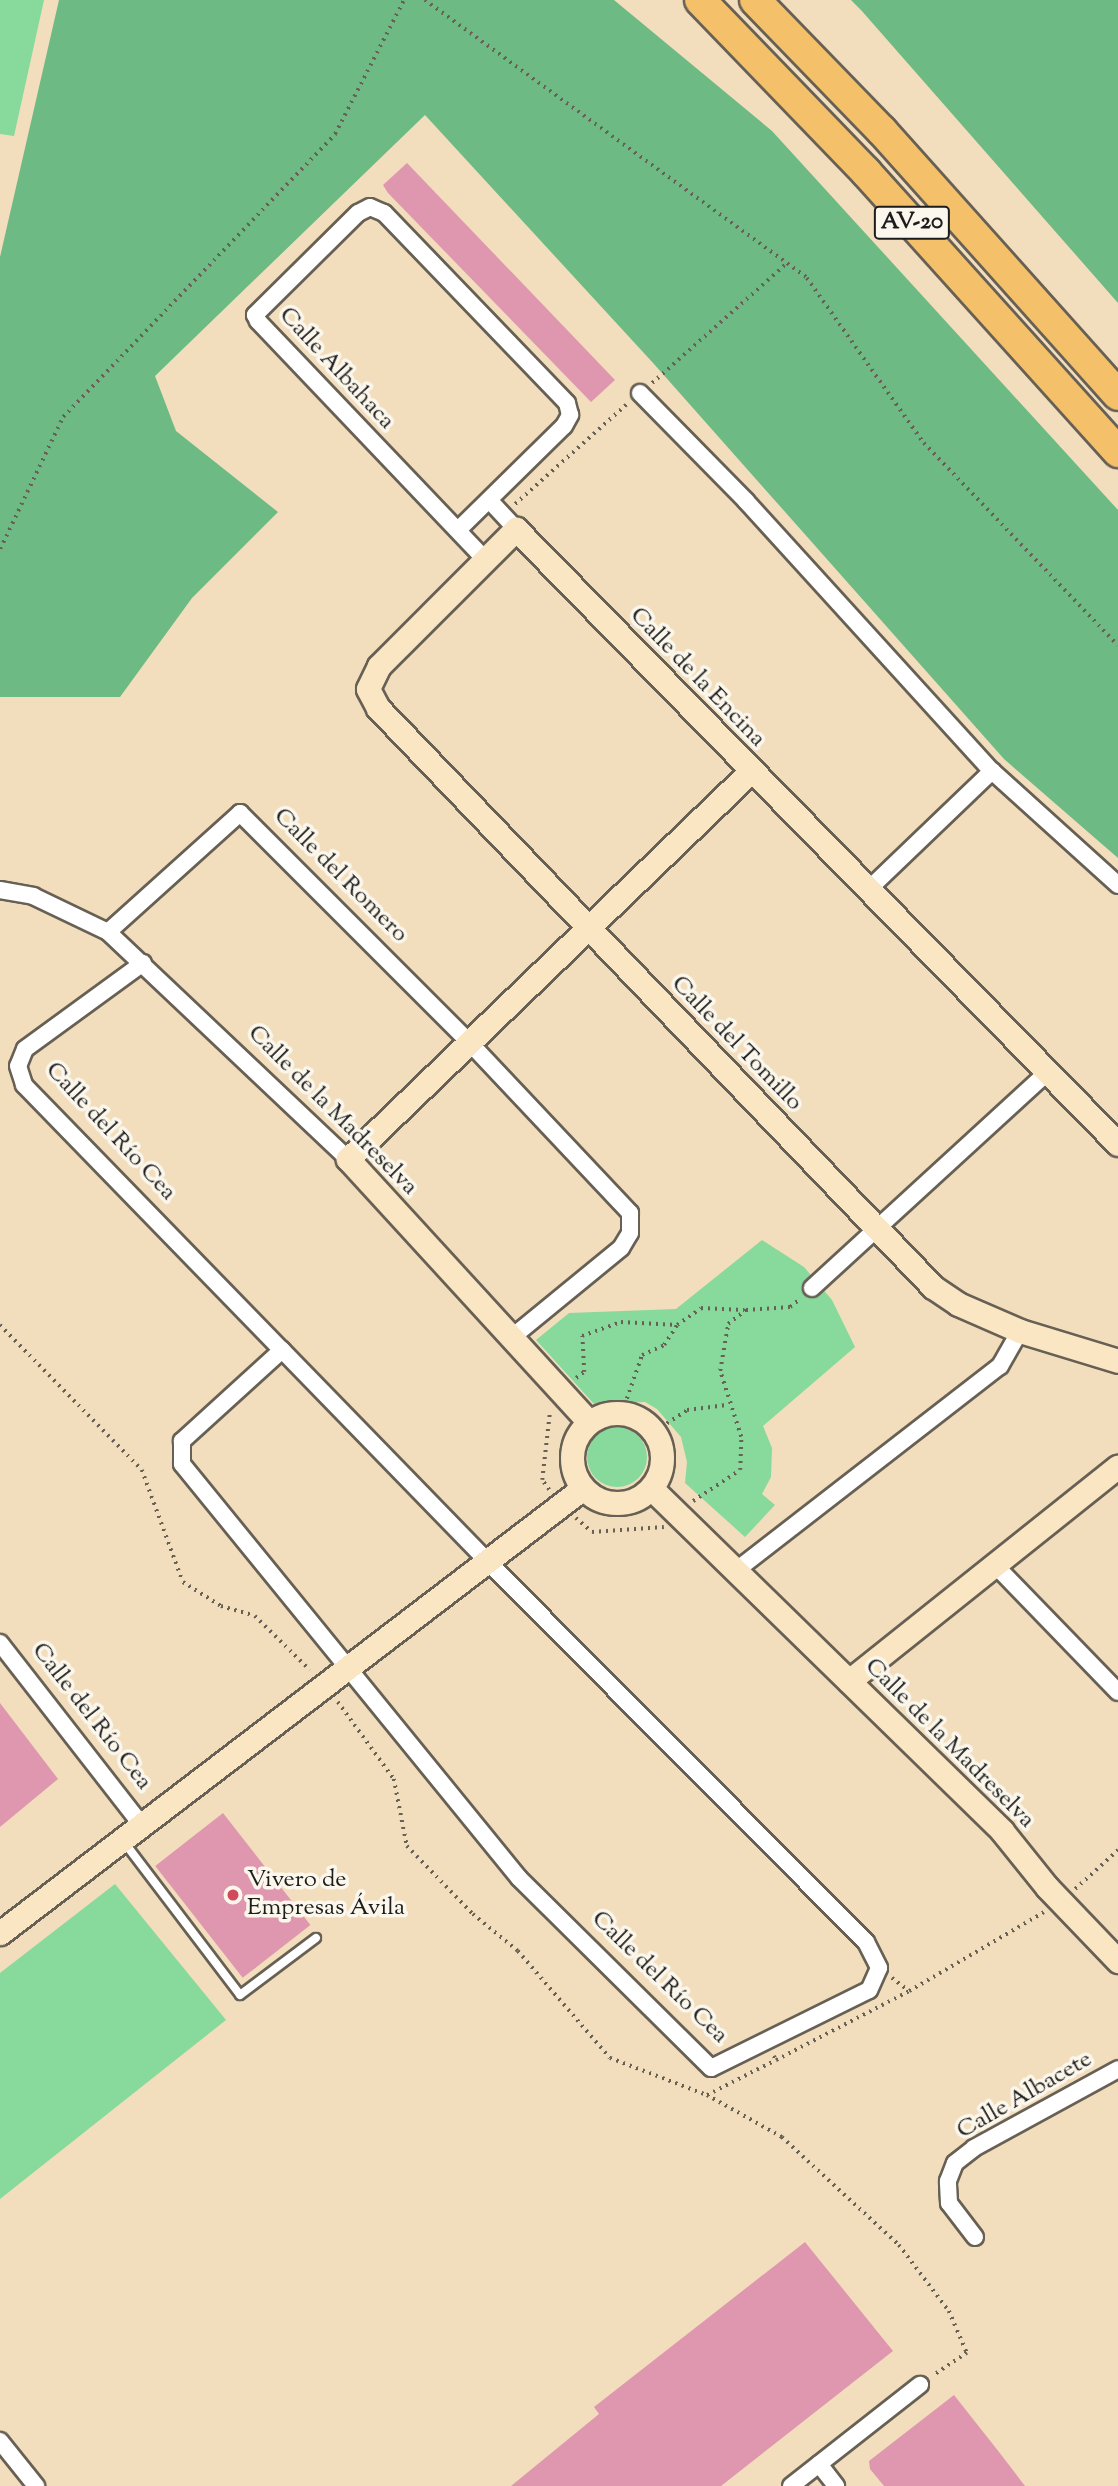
<!DOCTYPE html>
<html>
<head>
<meta charset="utf-8">
<style>
	body { margin:0 }
	#map { position:relative; width:1118px; height:2486px; overflow:hidden; background:#f2ddbd; font-family:"Sorts Mill Goudy",serif }
	div>[style] { position:absolute }
	.green>* { inset:0; background:#87da9c }
	.round { border-radius:50% }
	.forest>* { inset:0; background:#6dba84 }
	.building>* { inset:0; background:#df97af; transform-origin:0 0 }
	.path>* { height:3.5px; margin-top:-1.75px; transform-origin:0; background:repeating-linear-gradient(90deg,#676054 0 2px,transparent 0 7px) }
	.roads { filter:drop-shadow(2px 0 #676054) drop-shadow(-2px 0 #676054) drop-shadow(0 2px #676054) drop-shadow(0 -2px #676054) }
	.lane>* { height:8px; margin:-4px; padding:0 4px; transform-origin:4px; border-radius:4px; background:#fff }
	.street>* { height:16px; margin:-8px; padding:0 8px; transform-origin:8px; border-radius:8px; background:#fff }
	.secondary>* { height:23px; margin:-11.5px; padding:0 11.5px; transform-origin:11.5px; border-radius:11.5px; background:#fbe6c3 }
	.secondary>.ring { margin:-11.5px; padding:0; box-sizing:content-box; background:none; border:23px solid #fbe6c3; border-radius:50% }
	.highway>* { height:30px; margin:-15px; padding:0 15px; transform-origin:15px; border-radius:15px; background:#f4c16a }
	.dots>* { width:19px; height:19px; translate:-50% -50%; box-sizing:border-box; border:4px solid #fbf7ec; border-radius:50% }
	span { translate:-50% -50%; white-space:nowrap; text-align:center; line-height:1.15; -webkit-text-stroke:7px #fbf7ec; paint-order:stroke }
	.shield-label span { padding:2px 5px; background:#fbf7ec; border:2px solid; border-radius:5px; -webkit-text-stroke-width:0 }
	.shield-label { font-size:23px; color:#1c1c1c; font-weight:700 }
	.street-label { font-size:24px; color:#1c1c1c }
	.poi-label { font-size:24px; color:#1c1c1c }
	.left { translate:0 -50%; text-align:left }
</style>
</head>
<body>
<div id="map">
	<div class="green">
		<i style="clip-path:polygon(0 0,44px 0,14px 136px,0 134px)"></i>
		<i style="clip-path:polygon(762px 1240px,804px 1267px,832px 1300px,855px 1347px,763px 1426px,772px 1448px,771px 1477px,762px 1494px,775px 1505px,745px 1537px,685px 1483px,687px 1462px,681px 1437px,657px 1409px,645px 1402px,594px 1404px,536px 1340px,569px 1313px,676px 1309px)"></i>
		<i class="round" style="left:587px;top:1427px;width:60px;height:60px"></i>
		<i style="clip-path:polygon(115px 1884px,226px 2020px,0 2199px,0 1973px)"></i>
	</div>
	<div class="forest">
		<i style="clip-path:polygon(59px 0,614px 0,772px 131px,1118px 510px,1118px 858px,1004px 759px,654px 364px,425px 115px,155px 376px,176px 431px,278px 512px,192px 598px,120px 697px,0 697px,0 257px)"></i>
		<i style="clip-path:polygon(851px 0,1118px 0,1118px 303px,861px 10px)"></i>
	</div>
	<div class="building">
		<i style="clip-path:polygon(407px 163px,615px 380px,591px 402px,388px 193px,383px 185px)"></i>
		<i style="clip-path:polygon(0 1703px,58px 1779px,0 1827px)"></i>
		<i style="left:223px;top:1813px;width:142px;height:86px;rotate:52deg"></i>
		<i style="clip-path:polygon(805px 2242px,893px 2351px,721px 2486px,511px 2486px,599px 2414px,594px 2407px)"></i>
		<i style="clip-path:polygon(954px 2395px,999px 2452px,1025px 2486px,884px 2486px,870px 2469px,869px 2461px)"></i>
	</div>
	<div class="path">
		<i style="left:425px;top:0;width:472px;rotate:36deg"></i>
		<i style="left:807px;top:278px;width:202px;rotate:54.7deg"></i>
		<i style="left:924px;top:443px;width:280px;rotate:46.2deg"></i>
		<i style="left:652px;top:383px;width:179px;rotate:-41.6deg"></i>
		<i style="left:515px;top:504px;width:150px;rotate:-41.8deg"></i>
		<i style="left:0;top:549px;width:146px;rotate:-64.5deg"></i>
		<i style="left:63px;top:417px;width:393px;rotate:-46.1deg"></i>
		<i style="left:335px;top:134px;width:151px;rotate:-62.8deg"></i>
		<i style="left:0;top:1325px;width:203px;rotate:45.6deg"></i>
		<i style="left:142px;top:1470px;width:119px;rotate:69.9deg"></i>
		<i style="left:183px;top:1582px;width:45px;rotate:32.3deg"></i>
		<i style="left:221px;top:1606px;width:35px;rotate:16deg"></i>
		<i style="left:255px;top:1616px;width:77px;rotate:44.5deg"></i>
		<i style="left:576px;top:1378px;width:10px;rotate:-37deg"></i>
		<i style="left:584px;top:1372px;width:36px;rotate:-93deg"></i>
		<i style="left:582px;top:1336px;width:41px;rotate:-19.7deg"></i>
		<i style="left:621px;top:1322px;width:56px;rotate:3.1deg"></i>
		<i style="left:622px;top:1412px;width:60px;rotate:-70.7deg"></i>
		<i style="left:642px;top:1355px;width:24px;rotate:-24deg"></i>
		<i style="left:664px;top:1345px;width:24px;rotate:-57deg"></i>
		<i style="left:677px;top:1325px;width:29px;rotate:-35deg"></i>
		<i style="left:701px;top:1308px;width:43px;rotate:2.7deg"></i>
		<i style="left:655px;top:1431px;width:38px;rotate:-33deg"></i>
		<i style="left:687px;top:1410px;width:40px;rotate:-7.1deg"></i>
		<i style="left:549px;top:1490px;width:12px;rotate:-125deg"></i>
		<i style="left:542px;top:1480px;width:70px;rotate:-83.5deg"></i>
		<i style="left:693px;top:1501px;width:56px;rotate:-33.4deg"></i>
		<i style="left:740px;top:1470px;width:33px;rotate:-88deg"></i>
		<i style="left:741px;top:1437px;width:69px;rotate:-107.7deg"></i>
		<i style="left:720px;top:1371px;width:48px;rotate:-80.3deg"></i>
		<i style="left:728px;top:1324px;width:23px;rotate:-38deg"></i>
		<i style="left:746px;top:1310px;width:44px;rotate:-3.9deg"></i>
		<i style="left:790px;top:1307px;width:13px;rotate:-39deg"></i>
		<i style="left:576px;top:1518px;width:21px;rotate:41deg"></i>
		<i style="left:592px;top:1532px;width:72px;rotate:-4deg"></i>
		<i style="left:338px;top:1702px;width:95px;rotate:54deg"></i>
		<i style="left:394px;top:1779px;width:68px;rotate:79deg"></i>
		<i style="left:407px;top:1846px;width:95px;rotate:45.9deg"></i>
		<i style="left:473px;top:1914px;width:58px;rotate:39.4deg"></i>
		<i style="left:518px;top:1951px;width:141px;rotate:49.3deg"></i>
		<i style="left:610px;top:2058px;width:104px;rotate:20.9deg"></i>
		<i style="left:707px;top:2095px;width:86px;rotate:29.2deg"></i>
		<i style="left:782px;top:2137px;width:159px;rotate:42.7deg"></i>
		<i style="left:899px;top:2245px;width:83px;rotate:52.9deg"></i>
		<i style="left:949px;top:2311px;width:46px;rotate:66.8deg"></i>
		<i style="left:967px;top:2353px;width:40px;rotate:146deg"></i>
		<i style="left:1075px;top:1889px;width:58px;rotate:-42.2deg"></i>
		<i style="left:892px;top:1978px;width:21px;rotate:37deg"></i>
		<i style="left:774px;top:2056px;width:4px;rotate:63deg"></i>
		<i style="left:776px;top:2060px;width:150px;rotate:-27.4deg"></i>
		<i style="left:909px;top:1991px;width:156px;rotate:-30.3deg"></i>
		<i style="left:707px;top:2095px;width:77px;rotate:-26.9deg"></i>
	</div>
	<div class="roads">
		<div class="lane">
			<i style="left:124px;top:1842px;width:192px;rotate:52.8deg"></i>
			<i style="left:240px;top:1995px;width:95px;rotate:-36.9deg"></i>
		</div>
		<div class="street">
			<i style="left:640px;top:393px;width:151px;rotate:45.5deg"></i>
			<i style="left:746px;top:501px;width:365px;rotate:47.7deg"></i>
			<i style="left:992px;top:771px;width:170px;rotate:42.1deg"></i>
			<i style="left:490px;top:501px;width:38px;rotate:47deg"></i>
			<i style="left:458px;top:530px;width:148px;rotate:-44.5deg"></i>
			<i style="left:564px;top:426px;width:13px;rotate:-61deg"></i>
			<i style="left:570px;top:415px;width:12px;rotate:-104deg"></i>
			<i style="left:567px;top:403px;width:264px;rotate:-133.9deg"></i>
			<i style="left:384px;top:213px;width:15px;rotate:-157deg"></i>
			<i style="left:370px;top:207px;width:13px;rotate:153deg"></i>
			<i style="left:358px;top:213px;width:145px;rotate:135.3deg"></i>
			<i style="left:255px;top:315px;width:7px;rotate:63deg"></i>
			<i style="left:258px;top:321px;width:326px;rotate:46.4deg"></i>
			<i style="left:871px;top:887px;width:168px;rotate:-43.8deg"></i>
			<i style="left:0;top:890px;width:34px;rotate:10deg"></i>
			<i style="left:33px;top:896px;width:83px;rotate:25.6deg"></i>
			<i style="left:108px;top:932px;width:330px;rotate:43.4deg"></i>
			<i style="left:108px;top:932px;width:178px;rotate:-42deg"></i>
			<i style="left:240px;top:813px;width:324px;rotate:45deg"></i>
			<i style="left:469px;top:1042px;width:235px;rotate:46.7deg"></i>
			<i style="left:630px;top:1213px;width:20px;rotate:90deg"></i>
			<i style="left:630px;top:1233px;width:17px;rotate:121deg"></i>
			<i style="left:621px;top:1248px;width:142px;rotate:140.7deg"></i>
			<i style="left:143px;top:963px;width:146px;rotate:143.9deg"></i>
			<i style="left:25px;top:1049px;width:18px;rotate:112deg"></i>
			<i style="left:18px;top:1066px;width:20px;rotate:72deg"></i>
			<i style="left:24px;top:1085px;width:370px;rotate:45.8deg"></i>
			<i style="left:282px;top:1350px;width:294px;rotate:45.8deg"></i>
			<i style="left:487px;top:1561px;width:537px;rotate:45.15deg"></i>
			<i style="left:866px;top:1942px;width:29px;rotate:63deg"></i>
			<i style="left:879px;top:1968px;width:24px;rotate:114deg"></i>
			<i style="left:869px;top:1990px;width:176px;rotate:153.7deg"></i>
			<i style="left:711px;top:2068px;width:270px;rotate:-135.3deg"></i>
			<i style="left:519px;top:1878px;width:534px;rotate:-129.15deg"></i>
			<i style="left:182px;top:1464px;width:23px;rotate:-90deg"></i>
			<i style="left:182px;top:1441px;width:135px;rotate:-42.3deg"></i>
			<i style="left:812px;top:1288px;width:321px;rotate:-42.5deg"></i>
			<i style="left:994px;top:1564px;width:178px;rotate:45.9deg"></i>
			<i style="left:738px;top:1569px;width:331px;rotate:-37.8deg"></i>
			<i style="left:1000px;top:1366px;width:40px;rotate:-60.3deg"></i>
			<i style="left:0;top:1643px;width:228px;rotate:52.1deg"></i>
			<i style="left:975px;top:2237px;width:43px;rotate:-127.4deg"></i>
			<i style="left:949px;top:2203px;width:22px;rotate:-93deg"></i>
			<i style="left:948px;top:2181px;width:19px;rotate:-69deg"></i>
			<i style="left:955px;top:2163px;width:24px;rotate:-38deg"></i>
			<i style="left:974px;top:2148px;width:164px;rotate:-28.7deg"></i>
			<i style="left:0;top:2441px;width:58px;rotate:51.3deg"></i>
			<i style="left:819px;top:2464px;width:28px;rotate:52deg"></i>
			<i style="left:791px;top:2486px;width:164px;rotate:-38.1deg"></i>
		</div>
		<div class="secondary">
			<i style="left:1118px;top:1144px;width:861px;rotate:-134.39deg"></i>
			<i style="left:516px;top:529px;width:194px;rotate:135deg"></i>
			<i style="left:379px;top:666px;width:25px;rotate:116deg"></i>
			<i style="left:368px;top:689px;width:21px;rotate:62deg"></i>
			<i style="left:378px;top:708px;width:802px;rotate:46.21deg"></i>
			<i style="left:933px;top:1287px;width:30px;rotate:34deg"></i>
			<i style="left:958px;top:1304px;width:68px;rotate:23.5deg"></i>
			<i style="left:1020px;top:1331px;width:102px;rotate:17deg"></i>
			<i class="ring" style="left:572px;top:1413px;width:67px;height:67px"></i>
			<i style="left:589px;top:1422px;width:357px;rotate:-132.5deg"></i>
			<i style="left:348px;top:1159px;width:559px;rotate:-43.91deg"></i>
			<i style="left:651px;top:1488px;width:491px;rotate:44.3deg"></i>
			<i style="left:1002px;top:1831px;width:72px;rotate:51.2deg"></i>
			<i style="left:1047px;top:1887px;width:103px;rotate:46.2deg"></i>
			<i style="left:849px;top:1681px;width:344px;rotate:-38.6deg"></i>
			<i style="left:0;top:1933px;width:733px;rotate:-37.35deg"></i>
		</div>
		<div class="highway">
			<i style="left:700px;top:0;width:239px;rotate:46deg"></i>
			<i style="left:866px;top:172px;width:377px;rotate:48deg"></i>
			<i style="left:755px;top:0;width:182px;rotate:45.9deg"></i>
			<i style="left:882px;top:131px;width:354px;rotate:48.2deg"></i>
		</div>
	</div>
	<div class="dots">
		<i style="left:233px;top:1895px;background:#d1495b"></i>
	</div>
	<div class="shield-label">
		<span style="left:912px;top:223px">AV-20</span>
	</div>
	<div class="street-label">
		<span style="left:336px;top:369px;rotate:47deg">Calle Albahaca</span>
		<span style="left:697px;top:678px;rotate:46deg">Calle de la Encina</span>
		<span style="left:340px;top:876px;rotate:45deg">Calle del Romero</span>
		<span style="left:736px;top:1044px;rotate:46deg">Calle del Tomillo</span>
		<span style="left:332px;top:1111px;rotate:45deg">Calle de la Madreselva</span>
		<span style="left:110px;top:1132px;rotate:47deg">Calle del Río Cea</span>
		<span style="left:91px;top:1717px;rotate:52deg">Calle del Río Cea</span>
		<span style="left:949px;top:1744px;rotate:45deg">Calle de la Madreselva</span>
		<span style="left:659px;top:1978px;rotate:44deg">Calle del Río Cea</span>
		<span style="left:1025px;top:2096px;rotate:-30deg">Calle Albacete</span>
	</div>
	<div class="poi-label">
		<span class="left" style="left:247px;top:1895px">Vivero de<br>Empresas Ávila</span>
	</div>
</div>
</body>
</html>
